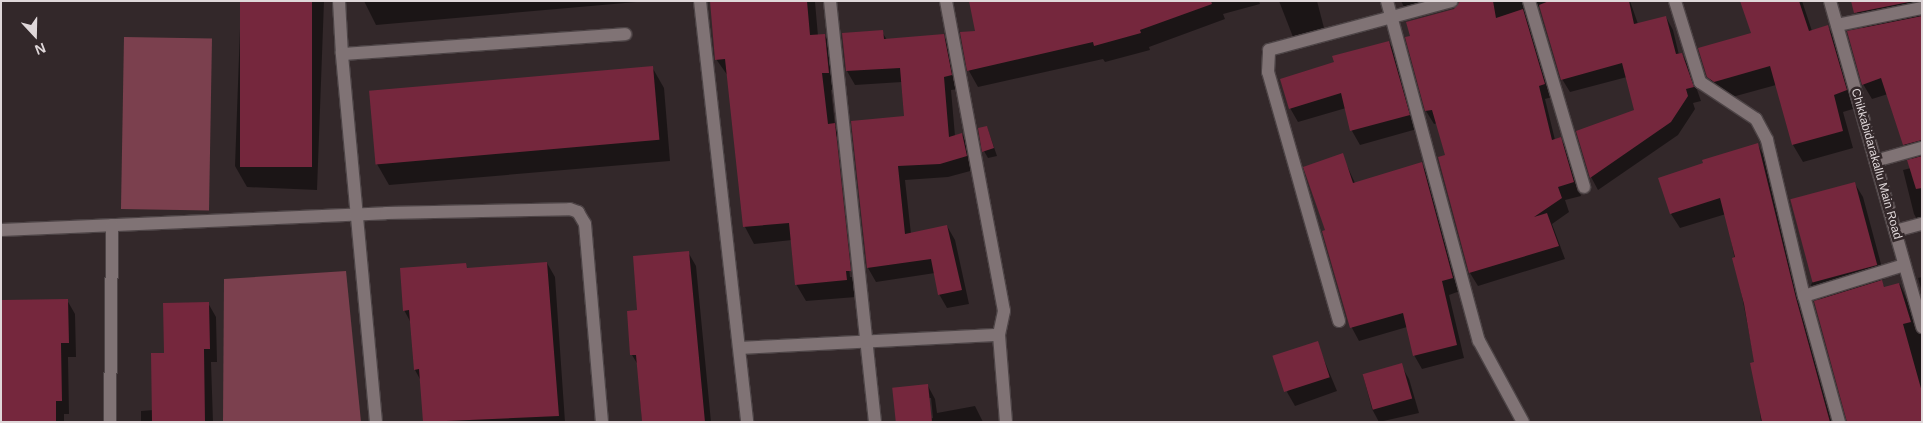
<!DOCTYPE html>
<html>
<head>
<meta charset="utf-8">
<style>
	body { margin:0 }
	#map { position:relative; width:1923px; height:423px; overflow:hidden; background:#33282a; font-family:Arial,sans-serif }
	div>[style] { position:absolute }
	.green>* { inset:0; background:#7b404e; transform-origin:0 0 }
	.shadow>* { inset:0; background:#0007 }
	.building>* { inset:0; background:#75273d; transform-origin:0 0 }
	.roads { filter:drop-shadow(1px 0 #4d4446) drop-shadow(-1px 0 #4d4446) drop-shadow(0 1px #4d4446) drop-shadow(0 -1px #4d4446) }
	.minor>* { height:12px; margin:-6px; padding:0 6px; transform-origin:6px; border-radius:6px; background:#807375 }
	span { translate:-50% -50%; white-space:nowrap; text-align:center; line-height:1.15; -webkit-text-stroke:5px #33282a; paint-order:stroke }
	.street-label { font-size:12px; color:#dfd7d9 }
	.frame { position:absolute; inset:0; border:2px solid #dfd7d9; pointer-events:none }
	.north { position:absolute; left:10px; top:10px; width:50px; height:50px; -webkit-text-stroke:4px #33282a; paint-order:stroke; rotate:159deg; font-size:14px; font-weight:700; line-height:20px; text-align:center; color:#dfd7d9 }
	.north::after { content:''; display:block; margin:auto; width:18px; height:22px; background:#dfd7d9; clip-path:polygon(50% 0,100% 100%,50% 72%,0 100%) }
</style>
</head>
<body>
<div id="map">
	<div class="green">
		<i style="left:124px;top:37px;width:88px;height:172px;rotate:1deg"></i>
		<i style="clip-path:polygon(346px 271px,361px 422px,223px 422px,224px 279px)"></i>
	</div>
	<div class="shadow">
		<i style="clip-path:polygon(241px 1px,324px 1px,317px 190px,247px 187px,235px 166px)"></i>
		<i style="clip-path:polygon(364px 1px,648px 1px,376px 25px)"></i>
		<i style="clip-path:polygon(evenodd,712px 1px,815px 2px,818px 36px,825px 36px,834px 52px,838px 89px,831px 90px,835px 126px,844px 141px,856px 297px,806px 301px,796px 284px,792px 240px,754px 244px,745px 227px,728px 76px,716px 59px,712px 1px,835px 135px,838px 138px,853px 277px,850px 277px,835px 135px)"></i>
		<i style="clip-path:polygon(970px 1px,1259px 1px,1260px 4px,1223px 14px,1225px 19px,1149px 47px,1150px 50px,1105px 62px,1103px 59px,978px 87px,969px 71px,962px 34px,977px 32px)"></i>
		<i style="clip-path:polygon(1279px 1px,1317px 1px,1324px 28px,1293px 37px)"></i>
		<i style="clip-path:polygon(1401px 1px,1630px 1px,1638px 24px,1666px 17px,1673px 30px,1679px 55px,1682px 54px,1689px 67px,1701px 101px,1693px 103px,1695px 109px,1678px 135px,1598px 190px,1591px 177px,1635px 111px,1627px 77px,1570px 92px,1562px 79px,1540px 6px,1531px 8px,1552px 97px,1545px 99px,1555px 140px,1560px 138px,1568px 151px,1581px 196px,1565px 200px,1569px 212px,1552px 224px,1565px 259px,1478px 286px,1470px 273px,1439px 158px,1446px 156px,1437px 123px,1434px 124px,1426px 111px,1411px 37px,1459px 6px,1410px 19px)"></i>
		<i style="clip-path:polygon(1742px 1px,1802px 1px,1812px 31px,1828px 27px,1838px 44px,1856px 108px,1843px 112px,1853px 148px,1803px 162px,1793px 145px,1776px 85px,1725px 99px,1719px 94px,1708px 76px,1753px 34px)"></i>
		<i style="clip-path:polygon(1852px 1px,1922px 1px,1922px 228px,1914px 214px,1903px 170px,1911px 168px,1913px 160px,1904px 144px,1888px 94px,1872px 99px,1863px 84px,1864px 29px)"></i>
		<i style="clip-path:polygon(882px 32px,887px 40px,943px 35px,951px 49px,959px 89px,951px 90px,955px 136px,962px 134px,970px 148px,974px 170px,948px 177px,905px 180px,911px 234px,947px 226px,955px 240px,969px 304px,947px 308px,939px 294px,935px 273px,876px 282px,868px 268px,852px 122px,905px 117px,902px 82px,855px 85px,847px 71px,843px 34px)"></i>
		<i style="clip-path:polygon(1389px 42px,1397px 56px,1417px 129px,1360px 145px,1352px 131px,1346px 108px,1298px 122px,1290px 108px,1335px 63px)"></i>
		<i style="clip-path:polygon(652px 67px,664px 88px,670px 161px,389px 185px,377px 164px)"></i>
		<i style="clip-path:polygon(987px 127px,997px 156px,988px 158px,984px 151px)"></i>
		<i style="clip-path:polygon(1758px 145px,1766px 160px,1834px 422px,1761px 422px,1755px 363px,1726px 214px,1680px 228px,1671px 214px)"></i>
		<i style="clip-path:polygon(1342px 155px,1355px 183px,1422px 164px,1429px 177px,1460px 291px,1449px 295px,1464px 358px,1422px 369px,1414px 355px,1407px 327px,1359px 341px,1352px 328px,1323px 231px,1326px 230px)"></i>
		<i style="clip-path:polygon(1855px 184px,1863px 197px,1885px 279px,1880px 280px,1885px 288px,1900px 284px,1922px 335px,1922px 422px,1820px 301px,1811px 285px)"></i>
		<i style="clip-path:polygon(688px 252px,696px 266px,711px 422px,642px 422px,638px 365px,632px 355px,639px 312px)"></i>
		<i style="clip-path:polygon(547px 263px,555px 277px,565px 422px,424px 422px,421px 381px,415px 370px,411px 323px,404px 310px,465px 264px,468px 269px)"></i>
		<i style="clip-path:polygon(1922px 277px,1922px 292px,1918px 278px)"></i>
		<i style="clip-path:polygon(67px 300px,75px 314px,76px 357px,68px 357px,69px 414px,64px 414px,64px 422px,1px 422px)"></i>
		<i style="clip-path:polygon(208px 303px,216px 317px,217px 362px,211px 362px,213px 422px,141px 422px,141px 411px,153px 410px)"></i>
		<i style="clip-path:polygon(1317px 343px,1337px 391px,1295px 406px,1287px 392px)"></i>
		<i style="clip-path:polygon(1401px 365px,1409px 379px,1419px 413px,1379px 422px,1372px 409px,1363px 375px)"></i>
		<i style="clip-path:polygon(evenodd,928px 386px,935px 399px,937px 413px,975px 406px,983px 422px,897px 422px,928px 386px,928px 398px,931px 398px,933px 418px,930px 419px,928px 398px)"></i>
	</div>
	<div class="building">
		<i style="left:240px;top:1px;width:72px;height:166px"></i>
		<i style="clip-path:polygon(710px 1px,807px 1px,810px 35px,825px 34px,829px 73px,822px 73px,828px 124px,835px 123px,851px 271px,846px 271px,847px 280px,795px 285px,789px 223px,743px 227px,725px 59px,715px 60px)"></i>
		<i style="clip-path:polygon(969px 1px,1211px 1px,1212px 4px,1140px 30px,1141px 33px,1094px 46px,1093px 42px,967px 71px,960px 32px,975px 31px)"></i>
		<i style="clip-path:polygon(1460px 1px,1493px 1px,1496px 18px,1523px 9px,1545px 84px,1539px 86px,1552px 140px,1561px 137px,1574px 182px,1558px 187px,1562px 198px,1534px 217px,1547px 213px,1559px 246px,1469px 273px,1438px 157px,1445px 155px,1432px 110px,1425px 111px,1405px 37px,1410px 36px,1406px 22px,1454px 9px)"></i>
		<i style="clip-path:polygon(1549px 1px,1629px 1px,1634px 24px,1666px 16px,1676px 54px,1682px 53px,1694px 87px,1686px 89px,1688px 96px,1671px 122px,1590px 178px,1576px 131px,1634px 110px,1622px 63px,1561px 80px,1539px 5px)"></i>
		<i style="clip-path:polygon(1740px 1px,1799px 1px,1809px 31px,1828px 25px,1847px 90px,1834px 95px,1843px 131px,1792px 145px,1770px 66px,1714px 82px,1707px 77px,1698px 48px,1751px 33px)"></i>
		<i style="clip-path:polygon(1851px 1px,1914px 1px,1854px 13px)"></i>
		<i style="clip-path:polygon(1922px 16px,1922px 140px,1903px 145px,1881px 78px,1862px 85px,1847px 31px)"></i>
		<i style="clip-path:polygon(883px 30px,884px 39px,944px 34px,952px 75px,944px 77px,949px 137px,962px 133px,967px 156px,940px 164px,898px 166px,905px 234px,947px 225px,962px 290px,938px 295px,931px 259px,867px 268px,851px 121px,904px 116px,900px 68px,846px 71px,842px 33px)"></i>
		<i style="clip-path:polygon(1389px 41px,1410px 115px,1350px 131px,1341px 93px,1289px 109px,1280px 79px,1334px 62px,1332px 56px)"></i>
		<i style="left:653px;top:66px;width:74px;height:285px;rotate:85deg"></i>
		<i style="clip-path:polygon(987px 126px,994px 148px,982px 152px,978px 128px)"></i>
		<i style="clip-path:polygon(1758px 143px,1796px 298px,1830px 422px,1762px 422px,1750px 363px,1754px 362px,1744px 304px,1732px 258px,1735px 257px,1720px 198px,1670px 214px,1658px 178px,1703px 163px,1702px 160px)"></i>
		<i style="clip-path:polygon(1343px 153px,1353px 183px,1422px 162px,1453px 278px,1442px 281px,1457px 345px,1413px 356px,1403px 313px,1350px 328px,1322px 231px,1325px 230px,1303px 167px)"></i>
		<i style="clip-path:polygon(1922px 156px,1922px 188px,1916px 189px,1907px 160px)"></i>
		<i style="left:1855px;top:182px;width:86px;height:67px;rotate:75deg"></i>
		<i style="clip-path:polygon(689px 251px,705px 422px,642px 422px,636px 355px,630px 355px,627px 311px,637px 310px,633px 256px)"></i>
		<i style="clip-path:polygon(547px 262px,559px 416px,423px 422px,419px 369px,414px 370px,409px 310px,403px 311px,400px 268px,466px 263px,467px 268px)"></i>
		<i style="clip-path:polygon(1882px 280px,1884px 287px,1899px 283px,1911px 322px,1903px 324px,1922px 392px,1922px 422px,1847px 422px,1814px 301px)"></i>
		<i style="clip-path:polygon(68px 299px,69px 343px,61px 343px,62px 401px,56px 401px,56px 422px,1px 422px,1px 300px)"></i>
		<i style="clip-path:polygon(209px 302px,210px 349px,204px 349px,205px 422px,152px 422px,151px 353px,164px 353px,163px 303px)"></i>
		<i style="left:1318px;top:341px;width:38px;height:48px;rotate:72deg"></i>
		<i style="left:1402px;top:363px;width:37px;height:41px;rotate:74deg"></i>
		<i style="left:928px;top:384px;width:38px;height:36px;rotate:84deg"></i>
	</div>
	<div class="roads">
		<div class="minor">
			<i style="left:339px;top:1px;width:53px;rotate:86.8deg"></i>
			<i style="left:700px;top:1px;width:424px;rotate:83.6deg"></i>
			<i style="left:830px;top:1px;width:423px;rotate:83.9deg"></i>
			<i style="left:946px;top:1px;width:315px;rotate:79.4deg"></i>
			<i style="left:1004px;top:311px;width:25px;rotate:102deg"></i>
			<i style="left:999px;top:335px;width:87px;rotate:85.4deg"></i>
			<i style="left:1387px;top:1px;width:352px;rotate:74.9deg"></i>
			<i style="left:1479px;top:341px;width:92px;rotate:61.5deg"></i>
			<i style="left:1529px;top:1px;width:194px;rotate:73.5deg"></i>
			<i style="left:1675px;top:1px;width:85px;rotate:72.8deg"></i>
			<i style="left:1700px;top:82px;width:67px;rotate:33.5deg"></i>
			<i style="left:1756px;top:119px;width:24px;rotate:62deg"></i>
			<i style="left:1767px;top:140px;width:160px;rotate:76.7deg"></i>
			<i style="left:1830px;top:1px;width:339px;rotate:74.2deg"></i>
			<i style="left:1837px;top:25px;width:87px;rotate:-11.3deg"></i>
			<i style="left:1875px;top:161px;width:49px;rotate:-15.5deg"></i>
			<i style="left:1px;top:230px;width:385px;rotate:-2.5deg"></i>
			<i style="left:386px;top:213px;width:184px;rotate:-1.2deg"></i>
			<i style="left:570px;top:209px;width:9px;rotate:21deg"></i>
			<i style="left:578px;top:212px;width:14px;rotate:60deg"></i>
			<i style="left:585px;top:224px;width:199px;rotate:85.1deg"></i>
			<i style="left:1895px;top:231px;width:28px;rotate:-15deg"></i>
			<i style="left:1339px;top:321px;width:259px;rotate:-105.9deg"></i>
			<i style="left:1268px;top:72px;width:22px;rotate:-87deg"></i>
			<i style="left:1269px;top:50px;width:189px;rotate:-15deg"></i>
			<i style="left:740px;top:348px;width:259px;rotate:-2.9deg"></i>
			<i style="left:110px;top:422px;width:197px;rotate:-89.4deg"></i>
			<i style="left:376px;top:422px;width:370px;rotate:-95.3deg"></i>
			<i style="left:342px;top:54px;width:284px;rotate:-4deg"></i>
			<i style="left:1839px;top:422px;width:131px;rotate:-105.5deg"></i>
			<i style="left:1804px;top:296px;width:105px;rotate:-17.2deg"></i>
		</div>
	</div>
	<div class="street-label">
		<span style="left:1876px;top:164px;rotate:74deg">Chikkabidarakallu Main Road</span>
	</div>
	<div class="frame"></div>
	<div class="north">N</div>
</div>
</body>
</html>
